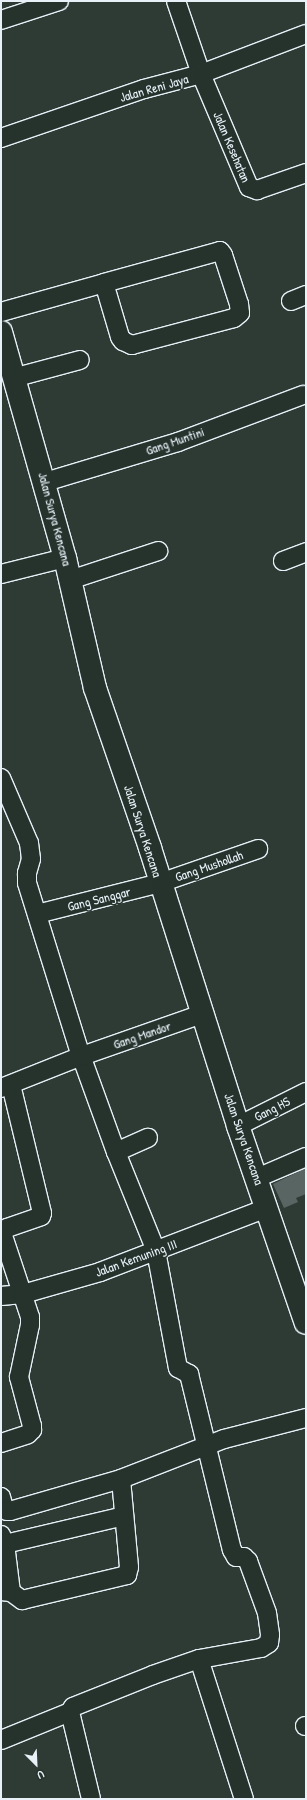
<!DOCTYPE html>
<html>
<head>
<meta charset="utf-8">
<style>
	body { margin:0 }
	#map { position:relative; width:307px; height:1800px; overflow:hidden; background:#2e3b35; font-family:"Patrick Hand",sans-serif }
	div>[style] { position:absolute }
	.building>* { inset:0; background:#596563 }
	.roads { filter:drop-shadow(1px 0 #e8f1f8) drop-shadow(-1px 0 #e8f1f8) drop-shadow(0 1px #e8f1f8) drop-shadow(0 -1px #e8f1f8) }
	.minor>* { height:18px; margin:-9px; padding:0 9px; transform-origin:9px; border-radius:9px; background:#26332d }
	.major>* { height:22px; margin:-11px; padding:0 11px; transform-origin:11px; border-radius:11px; background:#26332d }
	span { translate:-50% -50%; white-space:nowrap; text-align:center; line-height:1.15; -webkit-text-stroke:3px #26332d; paint-order:stroke }
	.street-label { font-size:13px; color:#e8f1f8 }
	.frame { position:absolute; inset:0; border:2px solid #e8f1f8; pointer-events:none }
	.north { position:absolute; left:16px; top:1744px; width:40px; height:40px; -webkit-text-stroke:3px #26332d; paint-order:stroke; rotate:156deg; font-size:11px; font-weight:700; line-height:16px; text-align:center; color:#e8f1f8 }
	.north::after { content:''; display:block; margin:auto; width:14px; height:18px; background:#e8f1f8; clip-path:polygon(50% 0,100% 100%,50% 72%,0 100%) }
</style>
</head>
<body>
<div id="map">
	<div class="building">
		<i style="clip-path:polygon(306px 1168px,306px 1194px,296px 1198px,298px 1202px,284px 1208px,273px 1184px)"></i>
	</div>
	<div class="roads">
		<div class="minor">
			<i style="left:176px;top:1px;width:77px;rotate:71.1deg"></i>
			<i style="left:201px;top:74px;width:123px;rotate:67deg"></i>
			<i style="left:249px;top:187px;width:9px;rotate:21deg"></i>
			<i style="left:257px;top:190px;width:52px;rotate:-19.1deg"></i>
			<i style="left:1px;top:20px;width:61px;rotate:-18.1deg"></i>
			<i style="left:1px;top:138px;width:151px;rotate:-18.9deg"></i>
			<i style="left:144px;top:89px;width:59px;rotate:-14.7deg"></i>
			<i style="left:201px;top:74px;width:112px;rotate:-20.9deg"></i>
			<i style="left:291px;top:301px;width:16px;rotate:-22deg"></i>
			<i style="left:1px;top:312px;width:107px;rotate:-15.7deg"></i>
			<i style="left:104px;top:283px;width:120px;rotate:-15.4deg"></i>
			<i style="left:220px;top:251px;width:5px;rotate:53deg"></i>
			<i style="left:223px;top:255px;width:52px;rotate:71.9deg"></i>
			<i style="left:239px;top:304px;width:9px;rotate:84deg"></i>
			<i style="left:240px;top:313px;width:8px;rotate:140deg"></i>
			<i style="left:234px;top:318px;width:106px;rotate:165.2deg"></i>
			<i style="left:132px;top:345px;width:10px;rotate:-156deg"></i>
			<i style="left:123px;top:341px;width:5px;rotate:-127deg"></i>
			<i style="left:120px;top:337px;width:56px;rotate:-106.5deg"></i>
			<i style="left:13px;top:378px;width:69px;rotate:-15deg"></i>
			<i style="left:45px;top:482px;width:139px;rotate:-16.7deg"></i>
			<i style="left:178px;top:442px;width:134px;rotate:-20.6deg"></i>
			<i style="left:283px;top:561px;width:25px;rotate:-21deg"></i>
			<i style="left:1px;top:574px;width:66px;rotate:-14deg"></i>
			<i style="left:70px;top:580px;width:93px;rotate:-18.2deg"></i>
			<i style="left:1px;top:778px;width:71px;rotate:66.7deg"></i>
			<i style="left:29px;top:843px;width:16px;rotate:83deg"></i>
			<i style="left:31px;top:859px;width:15px;rotate:106deg"></i>
			<i style="left:27px;top:873px;width:10px;rotate:90deg"></i>
			<i style="left:27px;top:883px;width:175px;rotate:72.7deg"></i>
			<i style="left:79px;top:1050px;width:109px;rotate:70.1deg"></i>
			<i style="left:116px;top:1152px;width:107px;rotate:68deg"></i>
			<i style="left:156px;top:1251px;width:119px;rotate:79.4deg"></i>
			<i style="left:178px;top:1368px;width:13px;rotate:29deg"></i>
			<i style="left:189px;top:1374px;width:181px;rotate:76.3deg"></i>
			<i style="left:232px;top:1550px;width:8px;rotate:60deg"></i>
			<i style="left:236px;top:1557px;width:8px"></i>
			<i style="left:244px;top:1557px;width:6px;rotate:45deg"></i>
			<i style="left:248px;top:1561px;width:55px;rotate:69.9deg"></i>
			<i style="left:267px;top:1613px;width:22px;rotate:82deg"></i>
			<i style="left:270px;top:1635px;width:8px;rotate:97deg"></i>
			<i style="left:269px;top:1643px;width:9px;rotate:148deg"></i>
			<i style="left:261px;top:1648px;width:63px;rotate:169.9deg"></i>
			<i style="left:199px;top:1659px;width:49px;rotate:160.8deg"></i>
			<i style="left:153px;top:1675px;width:86px;rotate:158.2deg"></i>
			<i style="left:73px;top:1707px;width:6px;rotate:121deg"></i>
			<i style="left:70px;top:1712px;width:74px;rotate:157.9deg"></i>
			<i style="left:37px;top:914px;width:127px;rotate:-14.1deg"></i>
			<i style="left:160px;top:883px;width:104px;rotate:-19.1deg"></i>
			<i style="left:1px;top:1088px;width:87px;rotate:-21.6deg"></i>
			<i style="left:82px;top:1056px;width:127px;rotate:-19.3deg"></i>
			<i style="left:238px;top:1126px;width:76px;rotate:-26.6deg"></i>
			<i style="left:116px;top:1152px;width:35px;rotate:-24deg"></i>
			<i style="left:257px;top:1178px;width:53px;rotate:-23.2deg"></i>
			<i style="left:1px;top:1296px;width:22px;rotate:-5deg"></i>
			<i style="left:23px;top:1294px;width:80px;rotate:-15.9deg"></i>
			<i style="left:100px;top:1272px;width:179px;rotate:-21deg"></i>
			<i style="left:1px;top:1443px;width:28px;rotate:-18deg"></i>
			<i style="left:28px;top:1434px;width:6px;rotate:-45deg"></i>
			<i style="left:32px;top:1430px;width:4px;rotate:-90deg"></i>
			<i style="left:32px;top:1426px;width:51px;rotate:-104.9deg"></i>
			<i style="left:19px;top:1377px;width:53px;rotate:-78.1deg"></i>
			<i style="left:30px;top:1325px;width:8px;rotate:-90deg"></i>
			<i style="left:30px;top:1317px;width:89px;rotate:-108.4deg"></i>
			<i style="left:2px;top:1233px;width:7px;rotate:-45deg"></i>
			<i style="left:7px;top:1228px;width:36px;rotate:-19deg"></i>
			<i style="left:41px;top:1216px;width:3px;rotate:-72deg"></i>
			<i style="left:42px;top:1213px;width:132px;rotate:-103.6deg"></i>
			<i style="left:1px;top:1497px;width:11px;rotate:75deg"></i>
			<i style="left:4px;top:1508px;width:4px;rotate:45deg"></i>
			<i style="left:7px;top:1511px;width:3px"></i>
			<i style="left:10px;top:1511px;width:116px;rotate:-16.1deg"></i>
			<i style="left:121px;top:1479px;width:110px;rotate:-21.2deg"></i>
			<i style="left:224px;top:1439px;width:85px;rotate:-14.4deg"></i>
			<i style="left:1px;top:1535px;width:10px;rotate:66deg"></i>
			<i style="left:5px;top:1544px;width:48px;rotate:82.9deg"></i>
			<i style="left:5px;top:1544px;width:118px;rotate:-13.2deg"></i>
			<i style="left:1px;top:1591px;width:10px;rotate:6deg"></i>
			<i style="left:11px;top:1592px;width:14px;rotate:36deg"></i>
			<i style="left:22px;top:1600px;width:108px;rotate:-13.4deg"></i>
			<i style="left:127px;top:1575px;width:8px;rotate:-76deg"></i>
			<i style="left:129px;top:1567px;width:88px;rotate:-95.2deg"></i>
			<i style="left:199px;top:1659px;width:147px;rotate:72.2deg"></i>
			<i style="left:70px;top:1712px;width:89px;rotate:76.4deg"></i>
			<i style="left:305px;top:1726px;width:1px"></i>
		</div>
		<div class="major">
			<i style="left:1px;top:332px;width:235px;rotate:74.2deg"></i>
			<i style="left:65px;top:558px;width:133px;rotate:77deg"></i>
			<i style="left:95px;top:688px;width:169px;rotate:71deg"></i>
			<i style="left:150px;top:848px;width:292px;rotate:72.4deg"></i>
			<i style="left:238px;top:1126px;width:208px;rotate:71deg"></i>
		</div>
	</div>
	<div class="street-label">
		<span style="left:154px;top:88px;rotate:-16deg">Jalan Reni Jaya</span>
		<span style="left:232px;top:147px;rotate:67deg">Jalan Kesehatan</span>
		<span style="left:175px;top:441px;rotate:-19deg">Gang Muntini</span>
		<span style="left:55px;top:519px;rotate:75deg">Jalan Surya Kencana</span>
		<span style="left:143px;top:831px;rotate:72deg">Jalan Surya Kencana</span>
		<span style="left:209px;top:866px;rotate:-19deg">Gang Mushollah</span>
		<span style="left:99px;top:899px;rotate:-14deg">Gang Sanggar</span>
		<span style="left:142px;top:1035px;rotate:-19deg">Gang Mandor</span>
		<span style="left:272px;top:1109px;rotate:-27deg">Gang HS</span>
		<span style="left:244px;top:1139px;rotate:71deg">Jalan Surya Kencana</span>
		<span style="left:136px;top:1258px;rotate:-20deg">Jalan Kemuning III</span>
	</div>
	<div class="frame"></div>
	<div class="north">U</div>
</div>
</body>
</html>
